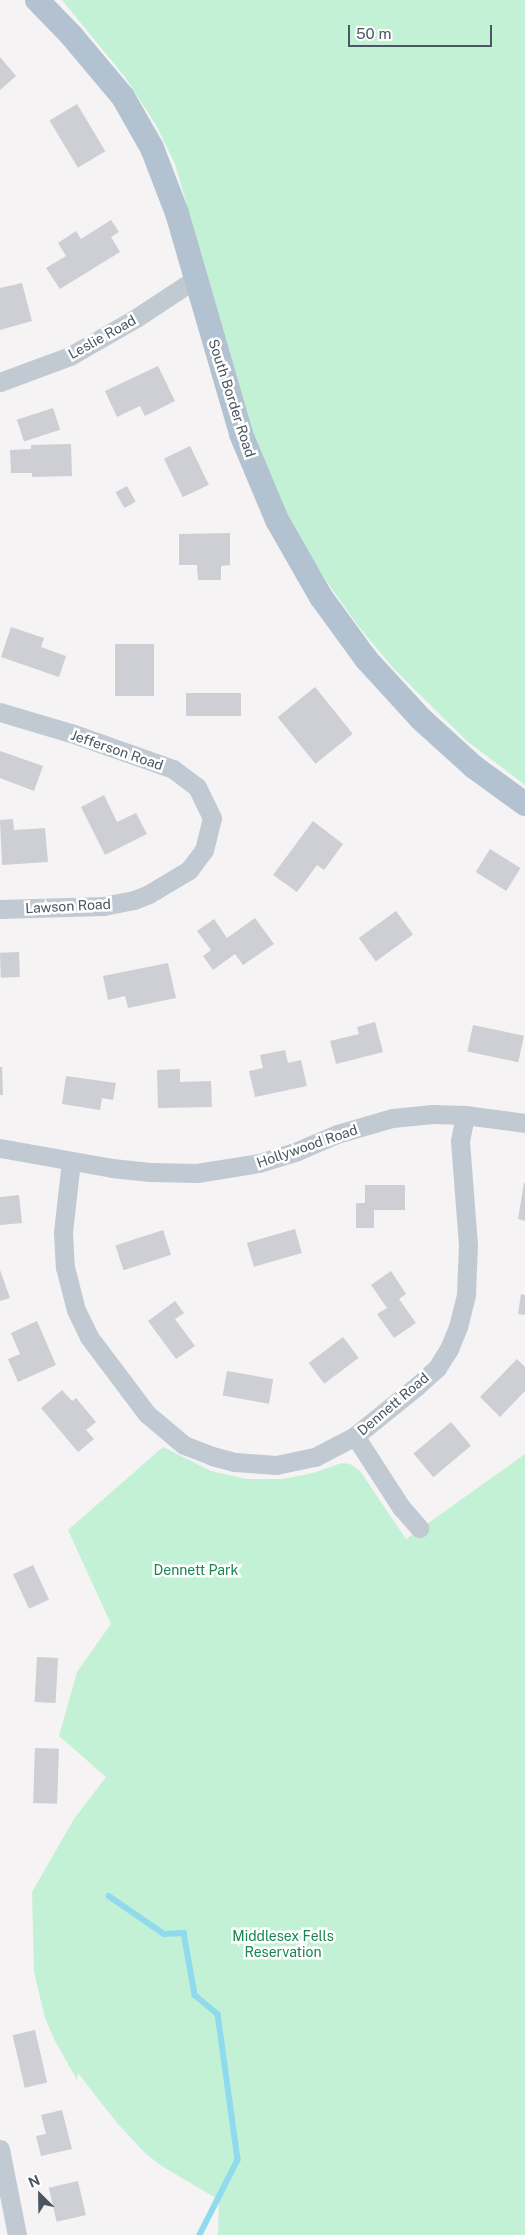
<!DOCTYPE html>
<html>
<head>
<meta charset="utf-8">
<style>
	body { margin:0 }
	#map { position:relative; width:525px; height:2235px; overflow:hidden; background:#f5f3f3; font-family:"Public Sans",sans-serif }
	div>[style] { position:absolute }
	.green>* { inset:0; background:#c3f1d5 }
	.stream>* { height:5.5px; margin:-2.75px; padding:0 2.75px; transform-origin:2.75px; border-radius:2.75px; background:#90daee }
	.building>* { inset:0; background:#cdcfd5; transform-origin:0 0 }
	.minor>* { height:19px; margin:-9.5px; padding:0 9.5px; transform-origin:9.5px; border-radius:9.5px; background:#c1cad2 }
	.major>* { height:24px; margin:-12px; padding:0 12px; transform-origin:12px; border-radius:12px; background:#b3c2d1 }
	span { translate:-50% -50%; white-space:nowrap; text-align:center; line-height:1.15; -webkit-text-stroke:5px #fff; paint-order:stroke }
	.street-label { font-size:14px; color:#4a5661 }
	.park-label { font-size:14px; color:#17864f }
	.north { position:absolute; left:15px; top:2170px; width:50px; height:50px; -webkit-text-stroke:4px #fff; paint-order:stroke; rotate:337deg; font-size:14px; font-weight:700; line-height:20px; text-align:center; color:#4a5661 }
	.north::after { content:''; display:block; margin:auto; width:18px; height:22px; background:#4a5661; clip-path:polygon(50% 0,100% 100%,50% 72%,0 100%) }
	.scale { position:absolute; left:348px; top:25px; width:144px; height:22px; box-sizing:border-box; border:2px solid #4a5661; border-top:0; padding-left:6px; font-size:15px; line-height:18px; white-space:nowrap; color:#4a5661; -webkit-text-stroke:4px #fff; paint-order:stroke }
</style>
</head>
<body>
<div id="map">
	<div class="green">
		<i style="clip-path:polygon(62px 0,525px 0,525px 785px,467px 741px,395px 670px,359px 627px,327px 582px,283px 510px,256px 442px,175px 164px,156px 125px,125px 77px)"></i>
		<i style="clip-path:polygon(163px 1447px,211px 1471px,247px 1479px,282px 1479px,313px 1473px,342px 1463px,350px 1464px,360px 1471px,406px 1539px,525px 1454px,525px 2235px,218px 2235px,219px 2200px,160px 2165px,145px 2153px,117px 2123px,78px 2073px,77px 2080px,55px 2041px,45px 2018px,34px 1972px,32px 1892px,74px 1819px,106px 1777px,59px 1736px,77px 1672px,111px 1624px,68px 1530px)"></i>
	</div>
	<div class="stream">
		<i style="left:109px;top:1896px;width:67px;rotate:34.6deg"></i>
		<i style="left:164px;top:1934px;width:20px;rotate:-3deg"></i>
		<i style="left:184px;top:1933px;width:63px;rotate:79.9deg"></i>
		<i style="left:195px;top:1995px;width:30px;rotate:40deg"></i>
		<i style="left:218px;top:2014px;width:147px;rotate:82.2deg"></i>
		<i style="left:238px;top:2160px;width:84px;rotate:116.9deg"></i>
	</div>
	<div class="building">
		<i style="clip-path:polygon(0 57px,16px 76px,0 90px)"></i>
		<i style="left:77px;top:104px;width:55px;height:32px;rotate:59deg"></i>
		<i style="clip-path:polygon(111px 220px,119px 232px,111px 237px,120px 252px,60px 289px,46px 268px,66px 256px,58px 243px,76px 231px,81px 239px)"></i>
		<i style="clip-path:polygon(22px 283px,32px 321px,0 330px,0 288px)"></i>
		<i style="clip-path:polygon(158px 366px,175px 401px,145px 416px,140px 406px,117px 417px,105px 391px)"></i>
		<i style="left:53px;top:408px;width:23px;height:38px;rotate:72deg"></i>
		<i style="clip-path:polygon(71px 444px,72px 476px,32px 477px,32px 473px,11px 473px,10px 450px,31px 449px,31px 445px)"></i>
		<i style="left:190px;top:446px;width:43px;height:29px;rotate:64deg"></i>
		<i style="left:127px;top:486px;width:18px;height:13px;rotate:61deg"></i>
		<i style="clip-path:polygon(230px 533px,230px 565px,221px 566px,221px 580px,198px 580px,197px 565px,179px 565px,179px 534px)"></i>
		<i style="clip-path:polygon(11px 627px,44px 638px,41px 647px,66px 656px,59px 677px,1px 657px)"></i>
		<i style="left:115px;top:644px;width:39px;height:52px"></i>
		<i style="left:315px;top:687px;width:60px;height:48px;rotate:51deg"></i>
		<i style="left:241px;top:693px;width:23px;height:55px;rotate:90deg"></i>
		<i style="clip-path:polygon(0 751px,43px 766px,34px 791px,0 778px)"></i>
		<i style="clip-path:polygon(104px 795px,117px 822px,136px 813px,147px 834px,105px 855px,81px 807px)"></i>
		<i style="clip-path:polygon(13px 819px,14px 830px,45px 828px,48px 862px,2px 865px,0 820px)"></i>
		<i style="clip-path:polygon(313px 821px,343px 844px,324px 870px,317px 865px,297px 892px,273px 875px)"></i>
		<i style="left:490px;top:849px;width:36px;height:27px;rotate:32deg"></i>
		<i style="left:396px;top:911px;width:29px;height:46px;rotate:54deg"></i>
		<i style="clip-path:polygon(255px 918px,274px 944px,243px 965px,235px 954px,213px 970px,203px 956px,211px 950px,197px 931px,214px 919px,227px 938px)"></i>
		<i style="left:19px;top:952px;width:25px;height:19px;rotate:88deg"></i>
		<i style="clip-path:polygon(168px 963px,176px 998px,128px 1008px,125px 996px,108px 1000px,103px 976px)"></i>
		<i style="clip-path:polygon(375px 1022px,383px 1052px,336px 1064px,330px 1041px,359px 1034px,357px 1027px)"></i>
		<i style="left:473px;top:1025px;width:52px;height:27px;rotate:12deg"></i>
		<i style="clip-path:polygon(285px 1050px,288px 1063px,301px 1060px,307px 1086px,255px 1097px,249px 1071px,263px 1068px,260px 1055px)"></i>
		<i style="clip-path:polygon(0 1067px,2px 1067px,3px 1095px,0 1095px)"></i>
		<i style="clip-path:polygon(180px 1069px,180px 1082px,211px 1081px,212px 1107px,158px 1108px,157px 1070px)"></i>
		<i style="clip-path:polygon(66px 1076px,116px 1083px,113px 1100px,102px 1098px,100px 1110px,62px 1104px)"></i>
		<i style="clip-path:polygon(524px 1183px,525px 1183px,525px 1221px,518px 1219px)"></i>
		<i style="clip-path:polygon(365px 1185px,405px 1185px,405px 1210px,374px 1210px,374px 1228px,356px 1228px,356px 1203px,365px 1203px)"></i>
		<i style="clip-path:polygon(19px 1195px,22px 1223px,0 1225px,0 1197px)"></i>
		<i style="left:295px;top:1229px;width:25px;height:50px;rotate:74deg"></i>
		<i style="left:163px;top:1230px;width:26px;height:50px;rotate:72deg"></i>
		<i style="clip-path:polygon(0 1270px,10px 1298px,0 1301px)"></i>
		<i style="clip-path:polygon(391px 1271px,406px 1294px,399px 1299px,416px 1323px,394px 1338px,377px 1314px,387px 1308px,371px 1285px)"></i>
		<i style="clip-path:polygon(521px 1294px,525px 1295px,525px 1315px,518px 1314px)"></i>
		<i style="clip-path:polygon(175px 1301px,184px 1313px,175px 1319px,195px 1346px,176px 1359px,148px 1321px)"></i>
		<i style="clip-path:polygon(37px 1321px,56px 1365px,18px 1382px,8px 1359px,20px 1354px,11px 1333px)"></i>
		<i style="left:343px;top:1337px;width:26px;height:43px;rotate:53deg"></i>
		<i style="clip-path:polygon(517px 1359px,525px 1367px,525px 1391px,500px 1417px,480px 1397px)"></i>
		<i style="left:227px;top:1371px;width:47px;height:25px;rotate:10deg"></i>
		<i style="clip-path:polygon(62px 1390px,72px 1401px,76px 1398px,96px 1422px,86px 1430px,94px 1439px,78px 1452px,41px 1408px)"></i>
		<i style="left:451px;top:1422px;width:31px;height:49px;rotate:50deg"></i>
		<i style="left:33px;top:1565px;width:38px;height:22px;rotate:65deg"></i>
		<i style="left:37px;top:1657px;width:21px;height:45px;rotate:3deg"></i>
		<i style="left:35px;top:1748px;width:24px;height:55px;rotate:2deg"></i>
		<i style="left:35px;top:2030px;width:54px;height:23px;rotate:77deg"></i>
		<i style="clip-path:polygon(62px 2110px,72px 2149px,41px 2156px,36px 2136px,46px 2134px,41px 2115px)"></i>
		<i style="left:78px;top:2181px;width:35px;height:30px;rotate:77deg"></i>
	</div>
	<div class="minor">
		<i style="left:0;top:382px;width:75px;rotate:-20.4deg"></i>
		<i style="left:70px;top:356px;width:76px;rotate:-29.9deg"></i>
		<i style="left:136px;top:318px;width:73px;rotate:-33.3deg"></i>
		<i style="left:0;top:712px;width:74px;rotate:16.5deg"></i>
		<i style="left:71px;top:733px;width:108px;rotate:19.4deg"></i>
		<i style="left:173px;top:769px;width:30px;rotate:37deg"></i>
		<i style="left:197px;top:787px;width:34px;rotate:64deg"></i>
		<i style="left:212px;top:818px;width:33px;rotate:104deg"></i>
		<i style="left:204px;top:850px;width:25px;rotate:127deg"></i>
		<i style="left:189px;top:870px;width:47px;rotate:149deg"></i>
		<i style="left:149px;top:894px;width:16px;rotate:158deg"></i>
		<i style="left:134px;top:900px;width:31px;rotate:169deg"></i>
		<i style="left:104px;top:906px;width:104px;rotate:178.3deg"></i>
		<i style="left:0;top:1148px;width:114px;rotate:10.1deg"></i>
		<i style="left:112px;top:1168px;width:38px;rotate:6deg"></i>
		<i style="left:150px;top:1172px;width:47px;rotate:1.2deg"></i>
		<i style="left:197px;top:1173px;width:63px;rotate:-9.2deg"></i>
		<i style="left:259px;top:1163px;width:38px;rotate:-17deg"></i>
		<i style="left:295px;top:1152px;width:46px;rotate:-23.2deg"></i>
		<i style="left:337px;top:1134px;width:57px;rotate:-16.2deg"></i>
		<i style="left:392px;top:1118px;width:41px;rotate:-5.6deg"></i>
		<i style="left:433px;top:1114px;width:32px;rotate:2deg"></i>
		<i style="left:465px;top:1115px;width:61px;rotate:7.6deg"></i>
		<i style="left:71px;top:1161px;width:71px;rotate:96.4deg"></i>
		<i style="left:63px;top:1232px;width:35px;rotate:87deg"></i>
		<i style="left:65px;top:1267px;width:44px;rotate:75.7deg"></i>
		<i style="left:76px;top:1310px;width:30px;rotate:64deg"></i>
		<i style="left:89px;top:1337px;width:96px;rotate:53deg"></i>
		<i style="left:147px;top:1414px;width:48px;rotate:40deg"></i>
		<i style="left:184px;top:1445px;width:30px;rotate:21deg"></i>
		<i style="left:212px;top:1456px;width:24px;rotate:15deg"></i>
		<i style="left:235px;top:1462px;width:41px;rotate:4.2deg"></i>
		<i style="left:276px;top:1465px;width:40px;rotate:-12deg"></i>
		<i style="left:315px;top:1457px;width:45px;rotate:-27.7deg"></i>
		<i style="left:355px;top:1436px;width:80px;rotate:-38.9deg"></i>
		<i style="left:417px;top:1386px;width:27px;rotate:-42deg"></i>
		<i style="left:437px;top:1368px;width:22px;rotate:-58deg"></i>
		<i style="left:449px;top:1349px;width:24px;rotate:-68deg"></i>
		<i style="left:458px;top:1327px;width:34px;rotate:-76deg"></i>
		<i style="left:466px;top:1294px;width:49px;rotate:-87.7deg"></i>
		<i style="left:468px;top:1245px;width:104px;rotate:-94.4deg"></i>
		<i style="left:460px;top:1141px;width:26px;rotate:-79deg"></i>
		<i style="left:355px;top:1436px;width:85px;rotate:57.1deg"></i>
		<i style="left:401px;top:1507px;width:28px;rotate:49deg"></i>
		<i style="left:0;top:2149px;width:88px;rotate:78.8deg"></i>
	</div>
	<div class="major">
		<i style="left:37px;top:0;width:49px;rotate:45.8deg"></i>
		<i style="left:71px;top:35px;width:81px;rotate:50deg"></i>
		<i style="left:123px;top:97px;width:59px;rotate:60.4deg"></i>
		<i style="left:152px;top:148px;width:70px;rotate:69deg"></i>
		<i style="left:177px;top:213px;width:230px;rotate:73.8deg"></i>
		<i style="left:241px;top:434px;width:93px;rotate:67.3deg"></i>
		<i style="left:277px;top:520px;width:89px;rotate:60.3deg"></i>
		<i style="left:321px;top:597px;width:77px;rotate:54deg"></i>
		<i style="left:366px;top:659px;width:81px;rotate:47.5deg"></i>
		<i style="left:421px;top:719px;width:72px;rotate:42.2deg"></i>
		<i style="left:474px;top:767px;width:63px;rotate:36deg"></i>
	</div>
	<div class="street-label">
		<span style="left:102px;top:337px;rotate:-29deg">Leslie Road</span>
		<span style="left:232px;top:398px;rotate:72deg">South Border Road</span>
		<span style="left:117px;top:750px;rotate:19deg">Jefferson Road</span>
		<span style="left:68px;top:906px;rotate:-3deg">Lawson Road</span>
		<span style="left:307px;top:1146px;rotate:-19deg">Hollywood Road</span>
		<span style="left:393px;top:1404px;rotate:-40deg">Dennett Road</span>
	</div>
	<div class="park-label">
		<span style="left:196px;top:1570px">Dennett Park</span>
		<span style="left:283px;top:1944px">Middlesex Fells<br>Reservation</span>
	</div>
	<div class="north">N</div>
	<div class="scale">50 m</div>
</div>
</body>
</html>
